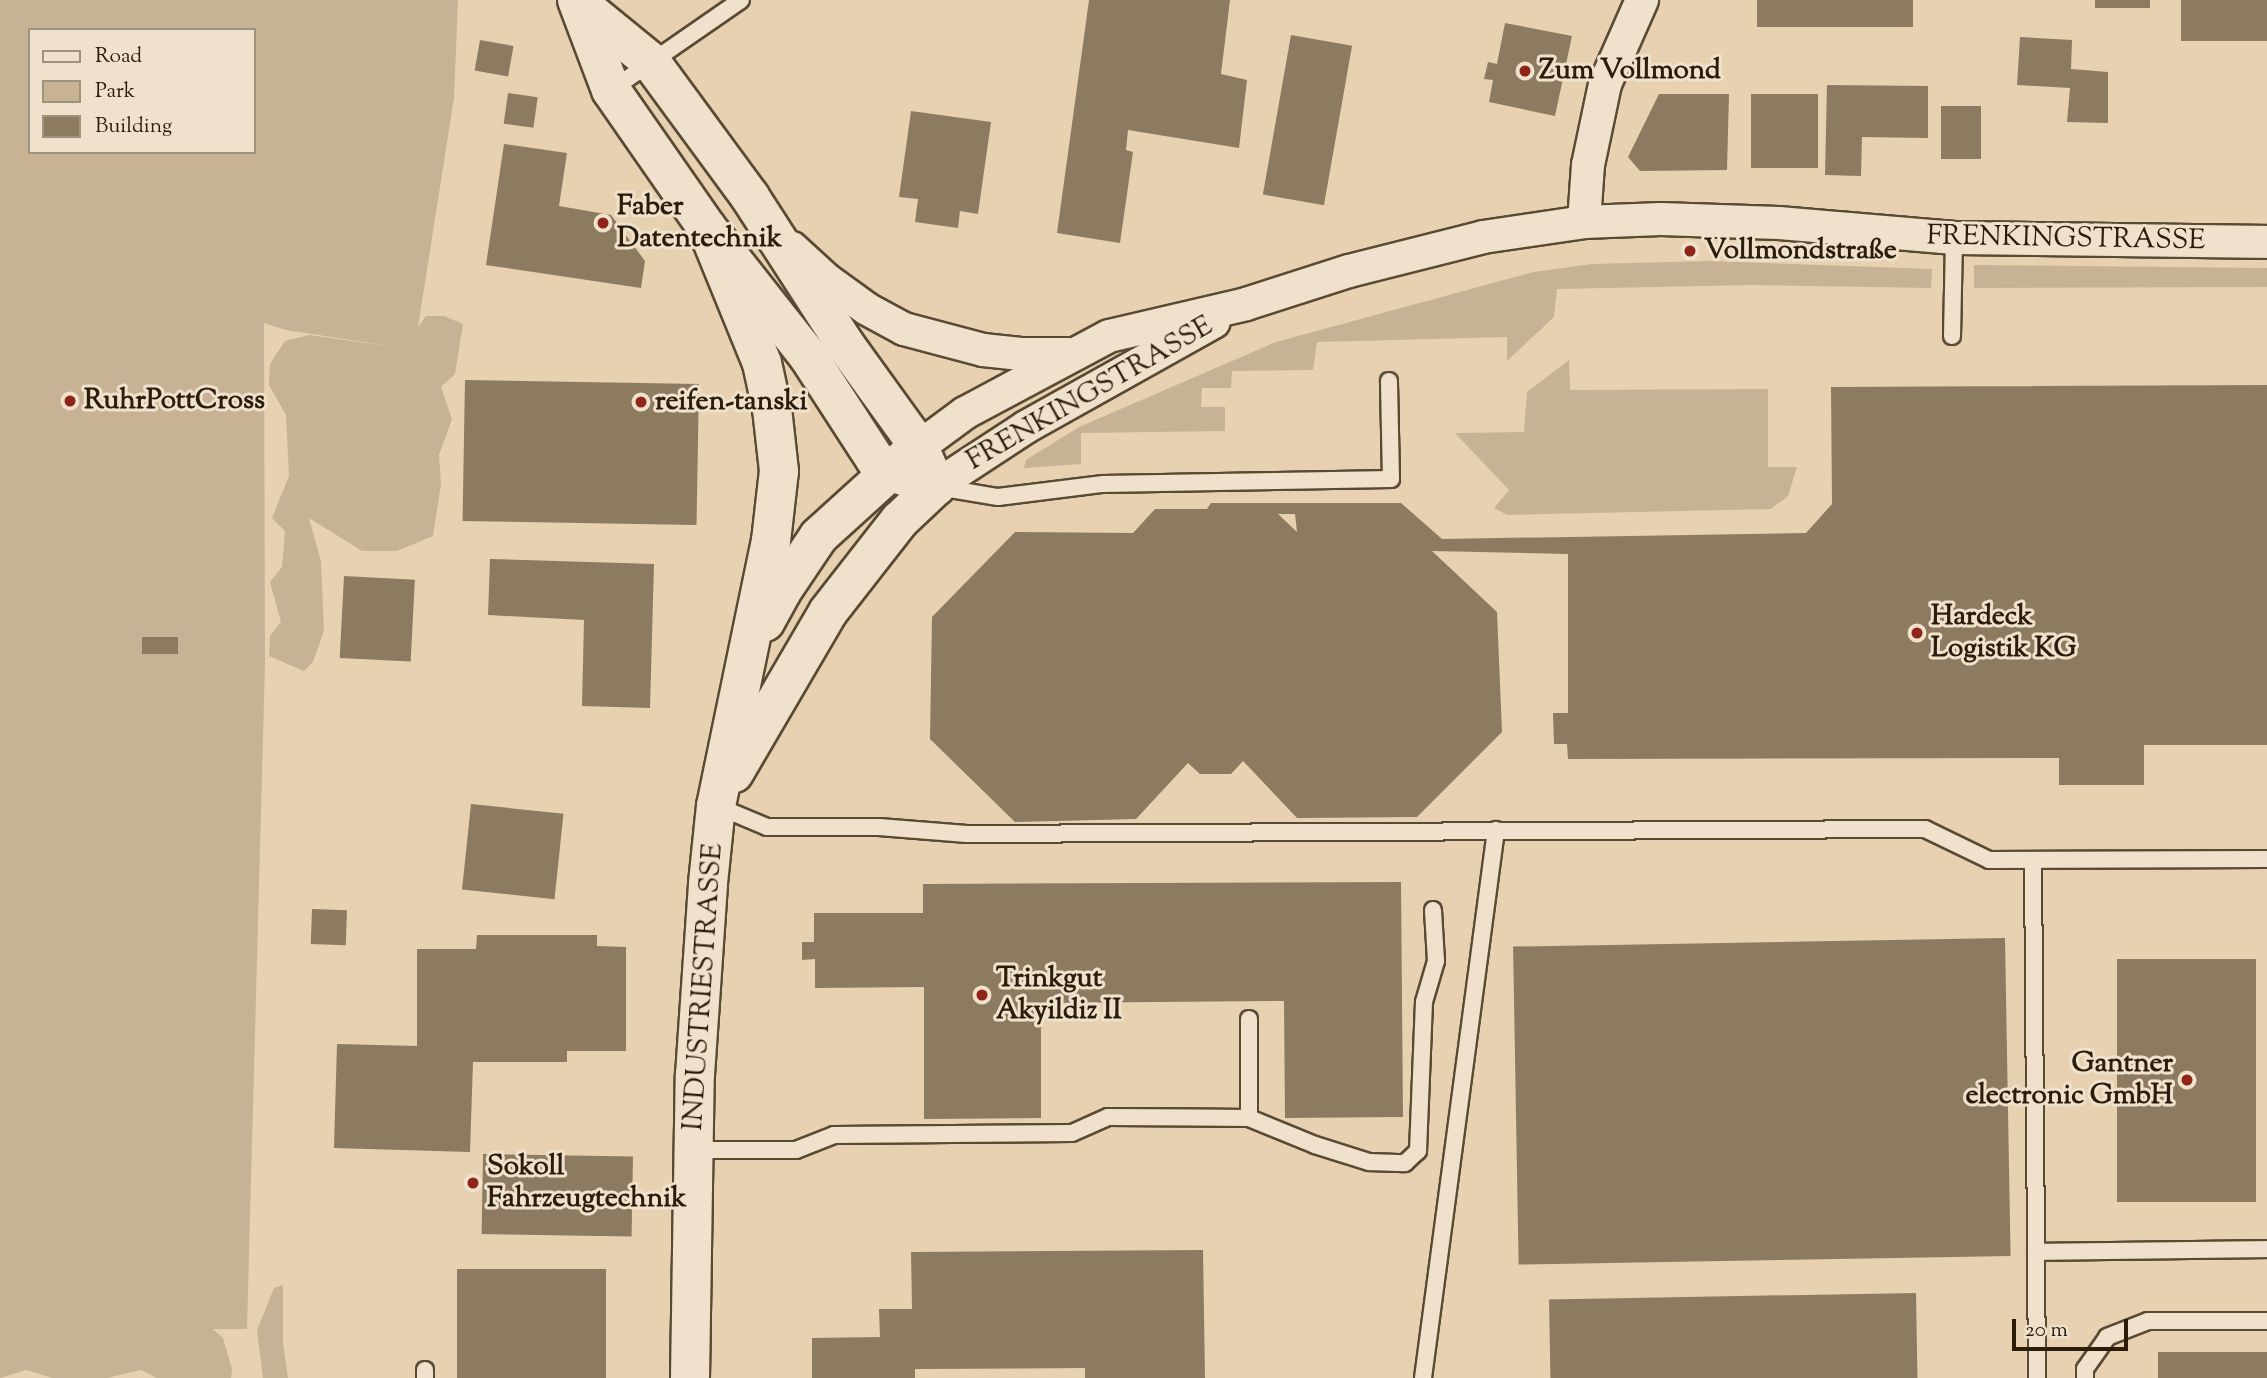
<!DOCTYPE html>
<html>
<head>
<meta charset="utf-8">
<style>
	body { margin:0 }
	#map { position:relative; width:2267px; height:1378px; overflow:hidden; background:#e7d1b1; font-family:"Sorts Mill Goudy",serif }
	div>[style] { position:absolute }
	.green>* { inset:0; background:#c7b295 }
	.building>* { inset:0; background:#8c7b61; transform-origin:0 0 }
	.roads { filter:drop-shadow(2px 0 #594a34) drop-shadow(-2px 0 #594a34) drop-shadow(0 2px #594a34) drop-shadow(0 -2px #594a34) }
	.service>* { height:16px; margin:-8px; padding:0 8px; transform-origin:8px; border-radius:8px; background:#efe1cc }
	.minor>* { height:32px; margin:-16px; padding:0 16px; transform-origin:16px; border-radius:16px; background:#efe1cc }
	.tertiary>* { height:38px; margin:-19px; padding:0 19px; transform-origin:19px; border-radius:19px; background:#efe1cc }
	.dots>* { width:19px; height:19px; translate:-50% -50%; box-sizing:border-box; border:4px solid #efe1cc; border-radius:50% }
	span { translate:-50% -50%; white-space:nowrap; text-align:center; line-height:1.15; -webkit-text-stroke:6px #efe1cc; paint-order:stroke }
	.poi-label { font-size:28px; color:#2a1d0a; font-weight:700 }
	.left { translate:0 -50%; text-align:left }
	.right { translate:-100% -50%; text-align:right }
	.street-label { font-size:28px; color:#2a1d0a }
	.legend { position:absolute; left:28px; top:28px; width:228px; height:126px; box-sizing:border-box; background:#efe1cc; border:2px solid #a0937e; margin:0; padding:9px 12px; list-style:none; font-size:21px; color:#2a1d0a }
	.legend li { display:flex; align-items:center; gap:14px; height:35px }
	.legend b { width:35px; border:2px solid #a0937e }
	.scale { position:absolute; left:2012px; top:1319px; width:116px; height:32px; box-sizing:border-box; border:4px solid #2a1d0a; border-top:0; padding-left:9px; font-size:21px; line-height:24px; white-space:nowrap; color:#2a1d0a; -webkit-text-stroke:5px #efe1cc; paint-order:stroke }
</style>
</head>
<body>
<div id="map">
	<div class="green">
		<i style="clip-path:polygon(evenodd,0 0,458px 0,454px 98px,418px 327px,426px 316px,444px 316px,463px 324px,455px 374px,441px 387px,452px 419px,439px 455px,441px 484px,433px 536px,397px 551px,362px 551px,309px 518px,321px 562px,324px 631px,313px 662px,304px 671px,269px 656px,270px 636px,281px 622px,270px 582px,282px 567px,285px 531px,272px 518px,289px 476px,286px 415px,269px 385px,270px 364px,285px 341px,309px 335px,402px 348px,286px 330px,264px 323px,265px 664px,247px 1329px,213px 1329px,223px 1338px,232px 1369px,231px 1378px,157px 1378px,141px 1370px,107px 1378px,53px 1378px,26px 1370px,0 1378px,0 0,30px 30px,254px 30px,254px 152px,30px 152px,30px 30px)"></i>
		<i style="clip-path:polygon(1709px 261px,1932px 269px,1931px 288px,1753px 285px,1557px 289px,1554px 317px,1507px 361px,1507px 337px,1317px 342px,1313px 370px,1232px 371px,1231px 388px,1202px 388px,1201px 407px,1225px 407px,1225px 431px,1081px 433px,1081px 464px,1024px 468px,1026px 460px,1079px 427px,1276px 342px,1533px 272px,1592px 264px)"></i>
		<i style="clip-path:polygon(1974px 265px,2267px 268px,2267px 287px,1974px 288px)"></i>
		<i style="clip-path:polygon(1569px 360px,1570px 390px,1768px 389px,1768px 467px,1797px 467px,1788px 496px,1771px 509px,1507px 515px,1494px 508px,1509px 490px,1455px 433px,1524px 432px,1527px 392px)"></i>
		<i style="clip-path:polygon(283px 1285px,283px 1342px,288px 1378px,263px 1378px,257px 1330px,274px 1288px)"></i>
	</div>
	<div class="building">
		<i style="clip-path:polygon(1089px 0,1230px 0,1221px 74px,1247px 80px,1239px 148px,1128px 130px,1126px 150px,1133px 152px,1120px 243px,1057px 233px)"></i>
		<i style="left:1757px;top:0;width:156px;height:27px"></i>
		<i style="left:2095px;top:0;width:55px;height:8px"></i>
		<i style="left:2181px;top:0;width:86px;height:41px"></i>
		<i style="clip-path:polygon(1505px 23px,1572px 36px,1555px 116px,1489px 102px,1493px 80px,1484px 79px,1488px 62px,1497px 64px)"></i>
		<i style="left:1291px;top:35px;width:62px;height:162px;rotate:10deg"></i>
		<i style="clip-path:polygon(2020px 37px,2072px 40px,2071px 69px,2108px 72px,2108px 123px,2067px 122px,2070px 88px,2017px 85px)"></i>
		<i style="left:480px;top:40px;width:34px;height:31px;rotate:10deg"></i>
		<i style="clip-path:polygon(1827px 85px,1928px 86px,1928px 138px,1862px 137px,1861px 176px,1825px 175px)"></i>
		<i style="left:508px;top:93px;width:30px;height:31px;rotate:8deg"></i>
		<i style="clip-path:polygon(1659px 94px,1729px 94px,1727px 170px,1640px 171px,1628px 157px)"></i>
		<i style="left:1751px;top:94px;width:67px;height:74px"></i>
		<i style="left:1941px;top:106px;width:40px;height:53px"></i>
		<i style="clip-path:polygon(911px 111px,991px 122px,978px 214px,960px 211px,958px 228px,915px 222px,918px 199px,899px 197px)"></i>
		<i style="clip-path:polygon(504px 144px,567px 153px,559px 206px,611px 215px,645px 261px,641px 288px,486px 265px)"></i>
		<i style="left:465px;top:380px;width:234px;height:141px;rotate:1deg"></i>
		<i style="clip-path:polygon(evenodd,2267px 385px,2267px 745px,2144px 745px,2144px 785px,2059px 785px,2059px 758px,1568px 759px,1567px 744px,1554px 744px,1553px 713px,1568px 713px,1568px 554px,1432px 551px,1497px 612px,1502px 732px,1417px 817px,1297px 818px,1243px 761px,1231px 774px,1200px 774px,1188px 763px,1136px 819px,1015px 822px,930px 739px,932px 617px,1015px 532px,1133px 533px,1155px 509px,1207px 509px,1211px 503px,1401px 503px,1442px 539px,1806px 533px,1832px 504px,1831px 387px,2267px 385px,1278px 514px,1295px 514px,1297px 532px,1278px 514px)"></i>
		<i style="clip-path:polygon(490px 559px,654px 564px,650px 708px,582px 706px,584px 620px,488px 615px)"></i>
		<i style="left:344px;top:576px;width:71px;height:82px;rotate:3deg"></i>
		<i style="left:142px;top:637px;width:36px;height:17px"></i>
		<i style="left:471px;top:804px;width:93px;height:86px;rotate:6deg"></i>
		<i style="clip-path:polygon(1401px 882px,1403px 1117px,1285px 1118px,1284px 1001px,1041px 1003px,1041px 1118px,924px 1119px,924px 987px,815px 988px,815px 959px,802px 960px,802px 942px,814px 942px,814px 913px,923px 913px,923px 884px)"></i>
		<i style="left:312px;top:909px;width:35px;height:35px;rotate:2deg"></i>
		<i style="clip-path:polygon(477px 935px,597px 935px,597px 946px,626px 947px,626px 1051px,567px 1051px,567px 1062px,473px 1062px,470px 1152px,334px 1148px,337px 1044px,417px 1046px,417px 949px,476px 949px)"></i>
		<i style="left:2005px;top:938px;width:318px;height:492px;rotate:89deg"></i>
		<i style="left:2117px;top:959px;width:139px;height:243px"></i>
		<i style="left:483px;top:1154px;width:150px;height:80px;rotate:1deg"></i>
		<i style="clip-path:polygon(1203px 1250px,1205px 1378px,1085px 1378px,1085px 1368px,915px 1369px,915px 1378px,812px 1378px,812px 1338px,880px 1337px,879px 1309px,912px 1309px,911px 1252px)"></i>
		<i style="left:457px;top:1269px;width:149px;height:109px"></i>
		<i style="left:1916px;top:1293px;width:85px;height:367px;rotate:89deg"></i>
		<i style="left:2267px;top:1352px;width:26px;height:109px;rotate:90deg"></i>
	</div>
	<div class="roads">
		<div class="service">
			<i style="left:611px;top:90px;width:158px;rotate:-34.7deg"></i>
			<i style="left:1952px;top:336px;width:98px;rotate:-88.8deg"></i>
			<i style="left:938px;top:487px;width:61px;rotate:9.5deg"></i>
			<i style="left:998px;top:497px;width:106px;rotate:-7.1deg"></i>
			<i style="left:1103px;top:484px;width:288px;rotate:-1deg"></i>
			<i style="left:1391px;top:479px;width:98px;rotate:-91.2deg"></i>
			<i style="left:717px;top:806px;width:54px;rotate:22.8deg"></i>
			<i style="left:767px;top:827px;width:112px"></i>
			<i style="left:879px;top:827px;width:88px;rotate:4.5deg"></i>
			<i style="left:967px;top:834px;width:958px;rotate:-0.3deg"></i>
			<i style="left:1925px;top:829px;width:71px;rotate:25.8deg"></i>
			<i style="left:1989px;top:860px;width:278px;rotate:-0.2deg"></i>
			<i style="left:2033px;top:860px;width:518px;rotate:89.56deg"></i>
			<i style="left:1249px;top:1118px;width:71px;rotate:22.2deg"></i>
			<i style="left:1315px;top:1145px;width:57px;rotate:17.5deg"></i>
			<i style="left:1369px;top:1162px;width:36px;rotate:2deg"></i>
			<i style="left:1405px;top:1163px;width:18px;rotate:-43deg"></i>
			<i style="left:1418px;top:1151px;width:149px;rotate:-87.7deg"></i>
			<i style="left:1424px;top:1002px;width:43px;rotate:-73.7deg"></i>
			<i style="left:1436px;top:961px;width:51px;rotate:-93.4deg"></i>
			<i style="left:693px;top:1150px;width:103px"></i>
			<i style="left:796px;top:1150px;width:41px;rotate:-21.5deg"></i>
			<i style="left:834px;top:1135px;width:238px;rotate:-0.5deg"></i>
			<i style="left:1072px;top:1133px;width:39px;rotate:-24deg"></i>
			<i style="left:1108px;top:1117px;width:141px;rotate:0.4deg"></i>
			<i style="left:1249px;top:1118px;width:99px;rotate:-90deg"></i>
			<i style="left:2036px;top:1252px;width:231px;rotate:-0.7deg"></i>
			<i style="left:425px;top:1378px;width:8px;rotate:-90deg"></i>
			<i style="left:1423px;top:1378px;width:553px;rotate:-82.41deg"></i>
			<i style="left:2085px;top:1378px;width:9px;rotate:-90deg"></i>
			<i style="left:2085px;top:1369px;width:39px;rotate:-55deg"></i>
			<i style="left:2107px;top:1337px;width:44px;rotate:-21.3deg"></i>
			<i style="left:2148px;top:1321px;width:119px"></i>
		</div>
		<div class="minor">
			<i style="left:1584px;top:222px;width:57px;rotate:-86deg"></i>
			<i style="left:1588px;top:165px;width:83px;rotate:-78.1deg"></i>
			<i style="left:1605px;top:84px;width:92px;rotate:-66.2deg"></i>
			<i style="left:792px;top:248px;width:47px;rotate:42.4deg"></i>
			<i style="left:827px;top:280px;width:49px;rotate:35.9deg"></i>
			<i style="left:867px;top:309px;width:42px;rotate:28.4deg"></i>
			<i style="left:904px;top:329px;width:82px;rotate:14.9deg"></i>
			<i style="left:983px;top:350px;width:38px;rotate:6deg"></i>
			<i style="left:1021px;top:354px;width:46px"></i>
			<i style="left:919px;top:447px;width:57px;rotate:-36.5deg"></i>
			<i style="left:965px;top:413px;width:163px;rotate:-28.1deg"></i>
			<i style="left:1109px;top:336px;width:141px;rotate:-13.1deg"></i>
			<i style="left:1246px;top:304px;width:108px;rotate:-17.8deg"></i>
			<i style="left:1349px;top:271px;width:138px;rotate:-14.2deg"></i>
			<i style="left:1483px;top:237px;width:102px;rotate:-8.4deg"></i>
			<i style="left:1584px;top:222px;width:77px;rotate:-2.2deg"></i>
			<i style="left:1661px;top:219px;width:118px;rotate:1.9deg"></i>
			<i style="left:1779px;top:223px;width:176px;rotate:4.9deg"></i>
			<i style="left:1954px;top:238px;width:313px;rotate:0.7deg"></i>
			<i style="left:936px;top:486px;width:108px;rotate:-33.2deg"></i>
			<i style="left:1026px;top:427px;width:215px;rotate:-29.2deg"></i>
		</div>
		<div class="tertiary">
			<i style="left:577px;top:0;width:96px;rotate:69.3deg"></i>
			<i style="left:611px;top:90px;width:168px;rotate:55.2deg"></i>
			<i style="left:707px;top:228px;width:163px;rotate:51.7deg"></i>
			<i style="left:808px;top:356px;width:123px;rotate:57deg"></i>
			<i style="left:875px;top:459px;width:17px;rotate:45deg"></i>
			<i style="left:887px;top:471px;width:51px;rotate:17deg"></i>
			<i style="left:580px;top:4px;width:92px;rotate:39.2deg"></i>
			<i style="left:651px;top:62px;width:167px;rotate:53.7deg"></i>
			<i style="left:750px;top:197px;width:174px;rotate:57.2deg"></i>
			<i style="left:844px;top:343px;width:128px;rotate:54.2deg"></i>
			<i style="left:919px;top:447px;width:43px;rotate:66.4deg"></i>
			<i style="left:765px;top:622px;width:35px;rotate:-61deg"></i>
			<i style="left:782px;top:591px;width:66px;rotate:-56.1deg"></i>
			<i style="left:819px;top:536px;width:118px;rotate:-42.2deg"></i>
			<i style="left:734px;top:773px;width:186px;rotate:-59.7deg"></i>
			<i style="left:828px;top:612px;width:117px;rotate:-52deg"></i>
			<i style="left:900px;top:520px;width:50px;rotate:-43.4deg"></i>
			<i style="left:690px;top:1378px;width:303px;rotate:-89.1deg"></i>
			<i style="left:695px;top:1075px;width:192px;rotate:-86.1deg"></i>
			<i style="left:708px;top:883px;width:77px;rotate:-84.1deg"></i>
			<i style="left:716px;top:806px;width:271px;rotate:-78.3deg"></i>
			<i style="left:771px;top:541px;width:70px;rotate:-83.5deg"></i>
			<i style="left:779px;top:471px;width:62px;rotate:-96.4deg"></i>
			<i style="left:772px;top:409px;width:47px;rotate:-102.3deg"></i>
			<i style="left:762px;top:363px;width:146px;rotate:-112.2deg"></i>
		</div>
	</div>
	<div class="dots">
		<i style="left:1525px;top:71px;background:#8f2418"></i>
		<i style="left:603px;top:223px;background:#8f2418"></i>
		<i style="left:1690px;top:251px;background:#8f2418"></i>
		<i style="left:70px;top:401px;background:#8f2418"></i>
		<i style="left:641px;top:402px;background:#8f2418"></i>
		<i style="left:1917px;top:633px;background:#8f2418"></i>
		<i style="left:982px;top:995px;background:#8f2418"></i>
		<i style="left:2187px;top:1080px;background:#8f2418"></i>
		<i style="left:473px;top:1183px;background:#8f2418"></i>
	</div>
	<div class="poi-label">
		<span class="left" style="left:1539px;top:71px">Zum Vollmond</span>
		<span class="left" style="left:617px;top:223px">Faber<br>Datentechnik</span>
		<span class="left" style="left:1704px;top:251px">Vollmondstraße</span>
		<span class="left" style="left:84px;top:401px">RuhrPottCross</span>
		<span class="left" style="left:655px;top:402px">reifen-tanski</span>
		<span class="left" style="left:1931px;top:633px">Hardeck<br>Logistik KG</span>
		<span class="left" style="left:996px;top:995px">Trinkgut<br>Akyildiz II</span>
		<span class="right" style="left:2173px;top:1080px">Gantner<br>electronic GmbH</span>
		<span class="left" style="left:487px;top:1183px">Sokoll<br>Fahrzeugtechnik</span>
	</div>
	<div class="street-label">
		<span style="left:2066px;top:239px;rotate:1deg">FRENKINGSTRASSE</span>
		<span style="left:1090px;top:394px;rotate:-30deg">FRENKINGSTRASSE</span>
		<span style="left:704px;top:987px;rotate:-86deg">INDUSTRIESTRASSE</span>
	</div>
	<ul class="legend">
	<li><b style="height:9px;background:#efe1cc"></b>Road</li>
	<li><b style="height:19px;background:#c7b295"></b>Park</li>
	<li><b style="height:19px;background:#8c7b61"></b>Building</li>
	</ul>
	<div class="scale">20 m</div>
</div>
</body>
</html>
